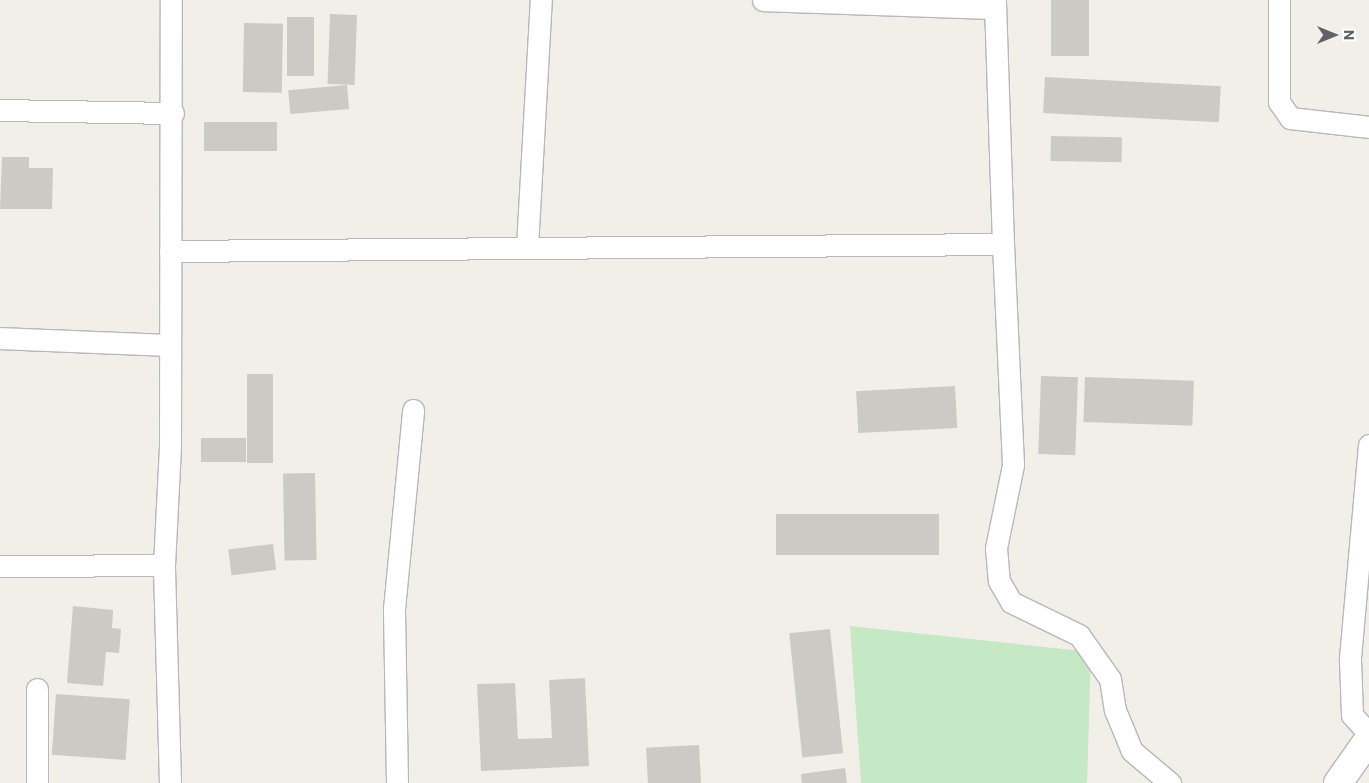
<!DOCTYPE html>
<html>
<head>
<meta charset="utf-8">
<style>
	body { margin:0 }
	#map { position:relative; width:1369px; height:783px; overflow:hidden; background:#f1efe8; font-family:Commissioner,sans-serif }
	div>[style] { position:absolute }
	.green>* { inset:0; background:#c5e8c5 }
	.building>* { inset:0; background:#cccac5; transform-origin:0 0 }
	.roads { filter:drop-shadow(1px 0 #b5b8bc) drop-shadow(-1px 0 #b5b8bc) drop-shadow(0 1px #b5b8bc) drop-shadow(0 -1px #b5b8bc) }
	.minor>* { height:21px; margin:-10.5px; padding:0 10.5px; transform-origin:10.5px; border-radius:10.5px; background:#fff }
	.secondary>* { height:28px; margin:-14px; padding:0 14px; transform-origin:14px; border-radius:14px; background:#fff }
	span { translate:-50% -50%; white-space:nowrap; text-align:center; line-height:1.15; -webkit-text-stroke:4px #fff; paint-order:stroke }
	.north { position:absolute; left:1309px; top:10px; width:50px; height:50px; -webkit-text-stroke:4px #fff; paint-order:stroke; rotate:90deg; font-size:14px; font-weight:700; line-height:20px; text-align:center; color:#5f6368 }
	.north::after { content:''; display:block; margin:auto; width:18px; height:22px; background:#5f6368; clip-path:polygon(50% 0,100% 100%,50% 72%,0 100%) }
</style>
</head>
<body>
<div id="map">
	<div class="green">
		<i style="clip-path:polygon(850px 626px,1091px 652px,1087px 783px,861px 783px)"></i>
	</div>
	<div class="building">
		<i style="left:1051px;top:0;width:38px;height:56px"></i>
		<i style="left:330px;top:14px;width:27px;height:70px;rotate:2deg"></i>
		<i style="left:287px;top:17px;width:27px;height:59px"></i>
		<i style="left:244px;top:23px;width:39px;height:69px;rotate:1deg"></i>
		<i style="left:1045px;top:77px;width:176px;height:36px;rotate:3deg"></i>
		<i style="left:347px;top:85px;width:24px;height:59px;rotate:85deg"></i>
		<i style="left:204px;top:122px;width:73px;height:29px"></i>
		<i style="left:1051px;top:136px;width:71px;height:25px;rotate:1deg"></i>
		<i style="clip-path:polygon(2px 157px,29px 157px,29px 168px,53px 168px,52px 209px,0 209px)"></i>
		<i style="left:247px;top:374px;width:26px;height:89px"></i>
		<i style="left:1041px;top:376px;width:37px;height:78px;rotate:2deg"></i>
		<i style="left:1085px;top:377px;width:109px;height:45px;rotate:2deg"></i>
		<i style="left:955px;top:386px;width:42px;height:99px;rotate:87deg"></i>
		<i style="left:201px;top:438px;width:45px;height:24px"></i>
		<i style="left:315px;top:473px;width:87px;height:32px;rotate:89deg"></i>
		<i style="left:776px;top:514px;width:163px;height:41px"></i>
		<i style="left:273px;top:544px;width:26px;height:45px;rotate:83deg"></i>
		<i style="clip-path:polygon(73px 606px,113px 610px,112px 628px,121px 629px,119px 653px,106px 652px,103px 686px,67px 683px)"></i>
		<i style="left:830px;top:629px;width:125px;height:41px;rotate:84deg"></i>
		<i style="clip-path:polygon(585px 678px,589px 766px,481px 771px,477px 684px,515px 683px,518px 739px,552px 738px,549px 680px)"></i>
		<i style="left:56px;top:694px;width:74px;height:61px;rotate:4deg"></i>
		<i style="left:699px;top:745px;width:38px;height:53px;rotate:87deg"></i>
		<i style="clip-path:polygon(845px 768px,847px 783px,802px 783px,801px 774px)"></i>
	</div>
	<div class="roads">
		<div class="minor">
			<i style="left:763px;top:0;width:232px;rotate:2deg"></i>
			<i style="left:1279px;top:0;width:102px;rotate:90deg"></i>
			<i style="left:1279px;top:102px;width:19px;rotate:55deg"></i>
			<i style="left:1290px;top:118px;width:80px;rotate:6.5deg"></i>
			<i style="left:0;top:110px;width:173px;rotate:1deg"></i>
			<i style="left:1003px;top:244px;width:221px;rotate:87.4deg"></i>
			<i style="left:1013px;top:465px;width:85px;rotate:101.6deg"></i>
			<i style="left:996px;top:548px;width:33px;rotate:85deg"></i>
			<i style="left:999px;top:581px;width:24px;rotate:60deg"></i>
			<i style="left:1011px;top:602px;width:76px;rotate:25.9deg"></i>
			<i style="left:1079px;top:635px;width:54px;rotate:54.8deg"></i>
			<i style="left:1110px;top:679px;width:31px;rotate:81deg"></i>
			<i style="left:1115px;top:710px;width:44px;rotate:67.5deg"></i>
			<i style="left:1132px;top:751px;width:50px;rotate:40.1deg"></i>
			<i style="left:527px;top:247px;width:247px;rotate:-86.8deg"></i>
			<i style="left:170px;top:251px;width:833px;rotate:-0.48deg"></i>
			<i style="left:1003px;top:244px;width:244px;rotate:-91.9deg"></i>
			<i style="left:0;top:338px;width:170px;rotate:2.4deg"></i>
			<i style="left:1369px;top:445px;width:216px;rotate:95.1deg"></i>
			<i style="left:1350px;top:660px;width:55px;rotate:87.9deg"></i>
			<i style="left:1352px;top:715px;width:25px;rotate:48deg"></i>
			<i style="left:0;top:566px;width:164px;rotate:-0.3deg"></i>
			<i style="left:37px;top:783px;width:94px;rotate:-90deg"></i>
			<i style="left:170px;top:783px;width:218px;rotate:-91.6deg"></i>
			<i style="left:164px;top:565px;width:118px;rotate:-87.1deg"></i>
			<i style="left:170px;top:447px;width:447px;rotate:-89.9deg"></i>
			<i style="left:397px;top:783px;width:174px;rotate:-91deg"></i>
			<i style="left:394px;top:609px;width:200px;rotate:-84.5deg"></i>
		</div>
		<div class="secondary">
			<i style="left:1338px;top:783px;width:54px;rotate:-54.8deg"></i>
		</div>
	</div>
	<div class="north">N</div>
</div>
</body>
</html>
